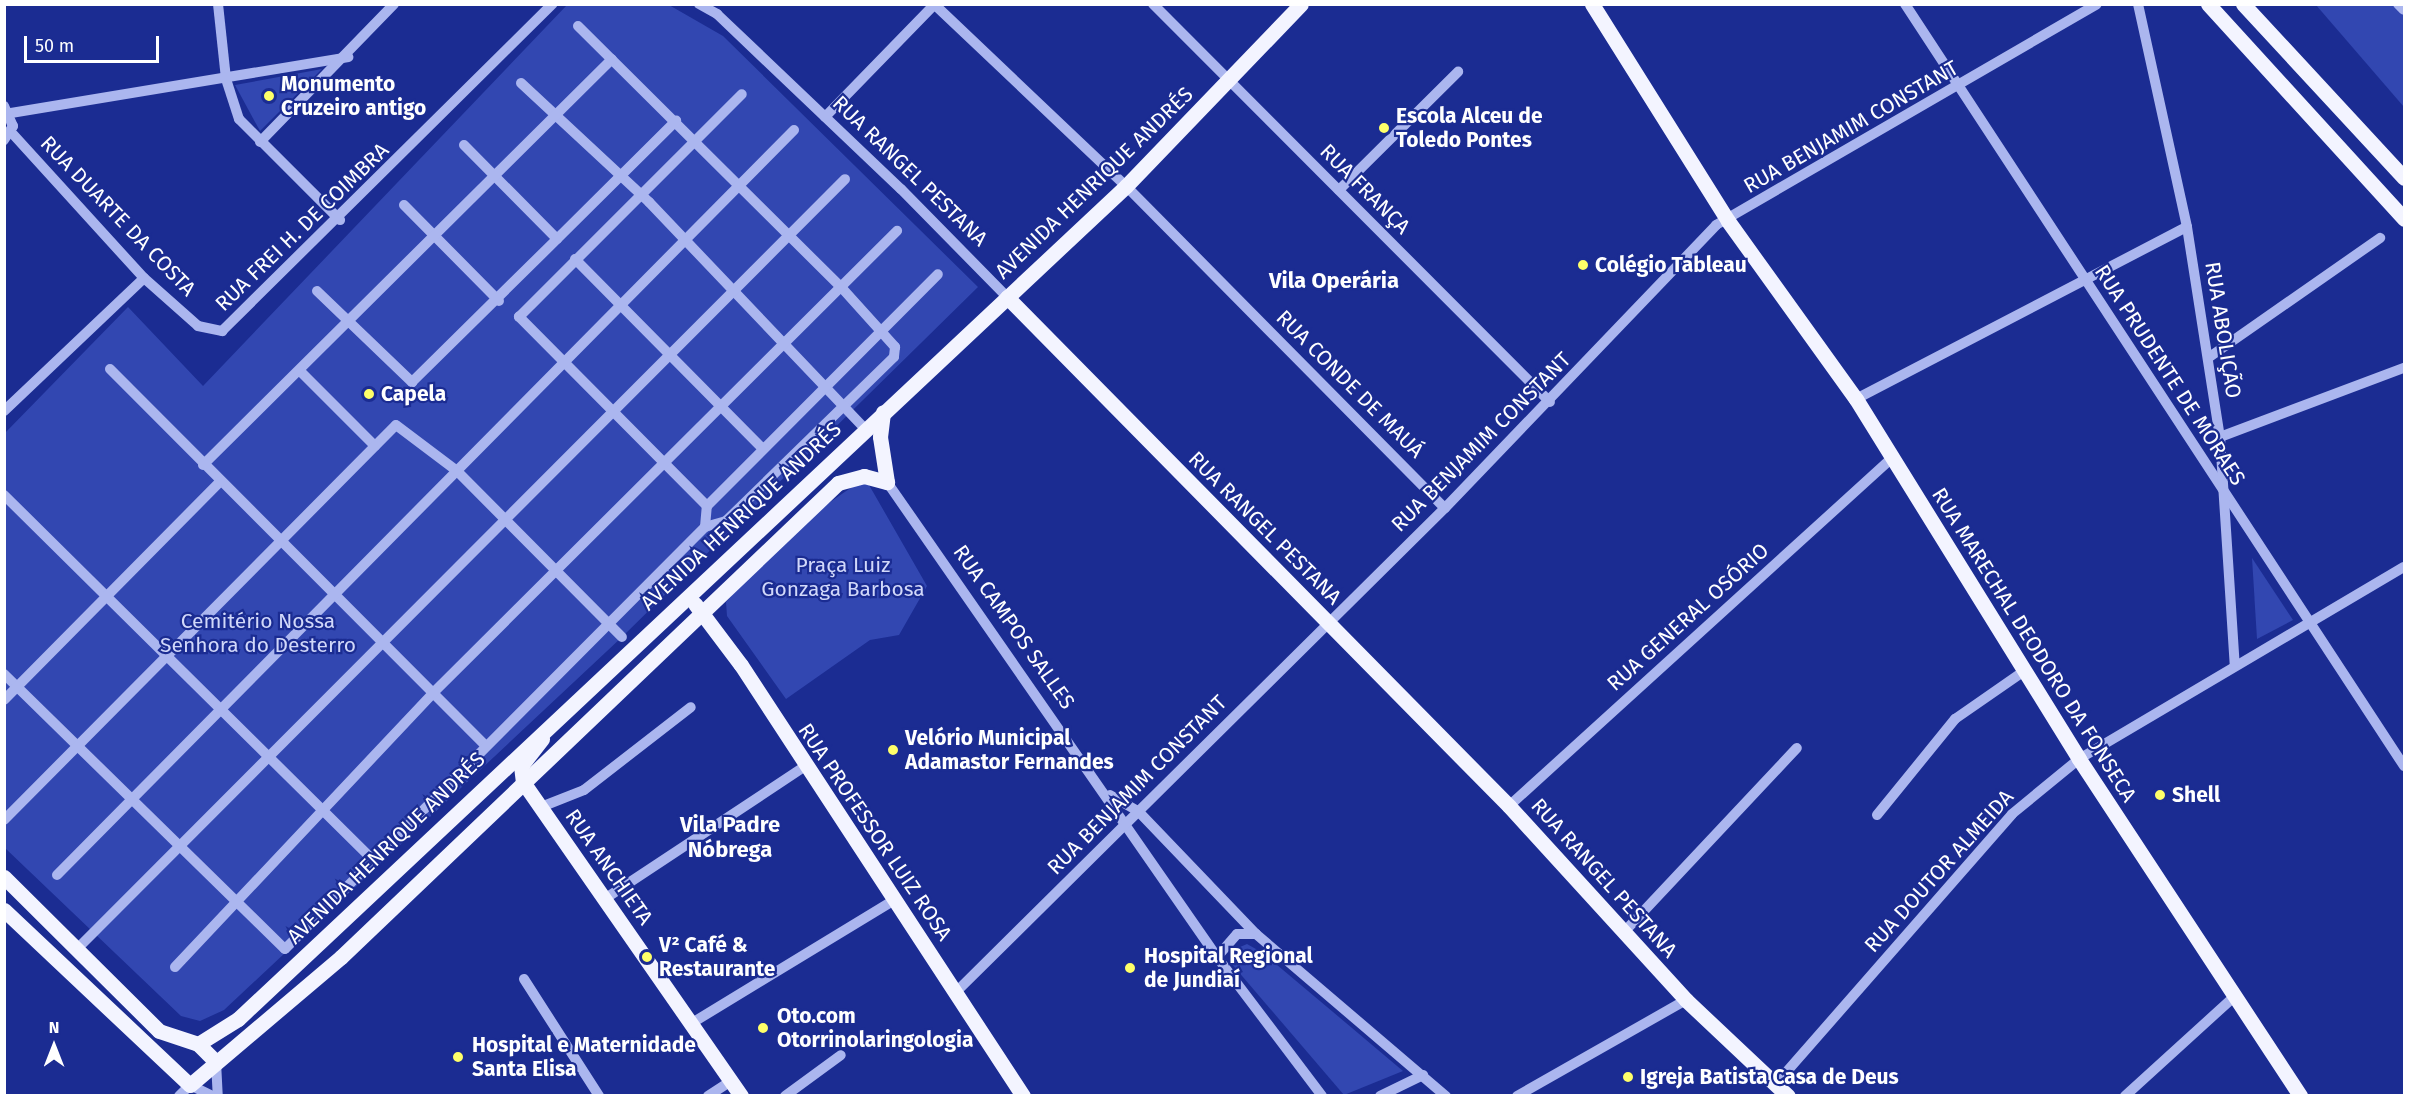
<!DOCTYPE html>
<html>
<head>
<meta charset="utf-8">
<style>
	body { margin:0 }
	#map { position:relative; width:2409px; height:1100px; overflow:hidden; background:#1b2c92; font-family:"Fira Sans",sans-serif }
	div>[style] { position:absolute }
	.green>* { inset:0; background:#3247b1 }
	.minor>* { height:10px; margin:-5px; padding:0 5px; transform-origin:5px; border-radius:5px; background:#abb6ef }
	.major>* { height:15px; margin:-7.5px; padding:0 7.5px; transform-origin:7.5px; border-radius:7.5px; background:#f3f4ff }
	.dots>* { width:16px; height:16px; translate:-50% -50%; box-sizing:border-box; border:3px solid #1b2c92; border-radius:50% }
	span { translate:-50% -50%; white-space:nowrap; text-align:center; line-height:1.15; -webkit-text-stroke:4.5px #1b2c92; paint-order:stroke }
	.poi-label { font-size:21px; color:#fff; font-weight:700 }
	.left { translate:0 -50%; text-align:left }
	.street-label { font-size:21px; color:#fff }
	.park-label { font-size:21px; color:#d1d8fa }
	.neighbourhood-label { font-size:22px; color:#fff; font-weight:700 }
	.frame { position:absolute; inset:0; border:6px solid #fff; pointer-events:none }
	.north { position:absolute; left:24px; top:1016px; width:60px; height:60px; -webkit-text-stroke:4px #1b2c92; paint-order:stroke; rotate:0deg; font-size:16px; font-weight:700; line-height:24px; text-align:center; color:#fff }
	.north::after { content:''; display:block; margin:auto; width:21px; height:27px; background:#fff; clip-path:polygon(50% 0,100% 100%,50% 72%,0 100%) }
	.scale { position:absolute; left:24px; top:36px; width:135px; height:27px; box-sizing:border-box; border:3px solid #fff; border-top:0; padding-left:8px; font-size:18px; line-height:21px; white-space:nowrap; color:#fff; -webkit-text-stroke:4px #1b2c92; paint-order:stroke }
</style>
</head>
<body>
<div id="map">
	<div class="green">
		<i style="clip-path:polygon(567px 5px,669px 5px,723px 36px,978px 287px,622px 637px,224px 1010px,200px 1021px,181px 1016px,5px 848px,4px 434px,128px 307px,203px 386px)"></i>
		<i style="clip-path:polygon(2316px 5px,2404px 5px,2404px 107px)"></i>
		<i style="clip-path:polygon(322px 69px,260px 131px,235px 85px)"></i>
		<i style="clip-path:polygon(865px 478px,927px 586px,899px 635px,870px 640px,786px 699px,727px 616px,726px 602px,794px 527px)"></i>
		<i style="clip-path:polygon(2252px 558px,2293px 620px,2257px 639px)"></i>
		<i style="clip-path:polygon(1247px 944px,1263px 953px,1403px 1071px,1344px 1095px,1231px 963px,1233px 950px)"></i>
	</div>
	<div class="minor">
		<i style="left:218px;top:4px;width:75px;rotate:83.9deg"></i>
		<i style="left:226px;top:79px;width:42px;rotate:72deg"></i>
		<i style="left:239px;top:119px;width:143px;rotate:45deg"></i>
		<i style="left:699px;top:4px;width:21px;rotate:29deg"></i>
		<i style="left:717px;top:14px;width:254px;rotate:43.6deg"></i>
		<i style="left:901px;top:189px;width:151px;rotate:45.5deg"></i>
		<i style="left:934px;top:4px;width:265px;rotate:43.5deg"></i>
		<i style="left:1126px;top:186px;width:453px;rotate:45.3deg"></i>
		<i style="left:1153px;top:4px;width:562px;rotate:45.07deg"></i>
		<i style="left:1905px;top:4px;width:911px;rotate:56.78deg"></i>
		<i style="left:2138px;top:4px;width:228px;rotate:77.6deg"></i>
		<i style="left:2187px;top:227px;width:213px;rotate:81.1deg"></i>
		<i style="left:2220px;top:437px;width:229px;rotate:86.3deg"></i>
		<i style="left:2398px;top:4px;width:8px;rotate:45deg"></i>
		<i style="left:578px;top:26px;width:371px;rotate:44.8deg"></i>
		<i style="left:841px;top:287px;width:81px;rotate:48deg"></i>
		<i style="left:895px;top:347px;width:10px;rotate:96deg"></i>
		<i style="left:894px;top:357px;width:235px;rotate:135.7deg"></i>
		<i style="left:726px;top:521px;width:22px;rotate:164deg"></i>
		<i style="left:521px;top:83px;width:175px;rotate:42.9deg"></i>
		<i style="left:649px;top:202px;width:313px;rotate:46.4deg"></i>
		<i style="left:4px;top:106px;width:22px;rotate:66deg"></i>
		<i style="left:13px;top:126px;width:17px;rotate:123deg"></i>
		<i style="left:11px;top:113px;width:342px;rotate:-9.4deg"></i>
		<i style="left:825px;top:117px;width:158px;rotate:-45.8deg"></i>
		<i style="left:11px;top:132px;width:197px;rotate:47.7deg"></i>
		<i style="left:144px;top:278px;width:72px;rotate:41.6deg"></i>
		<i style="left:198px;top:326px;width:25px;rotate:12deg"></i>
		<i style="left:222px;top:331px;width:465px;rotate:-44.7deg"></i>
		<i style="left:260px;top:142px;width:192px;rotate:-45.8deg"></i>
		<i style="left:464px;top:145px;width:132px;rotate:45.3deg"></i>
		<i style="left:557px;top:239px;width:168px;rotate:-44.8deg"></i>
		<i style="left:1339px;top:190px;width:168px;rotate:-44.8deg"></i>
		<i style="left:404px;top:205px;width:135px;rotate:45.3deg"></i>
		<i style="left:575px;top:259px;width:267px;rotate:45.3deg"></i>
		<i style="left:317px;top:291px;width:132px;rotate:43.8deg"></i>
		<i style="left:412px;top:382px;width:204px;rotate:-44.6deg"></i>
		<i style="left:2208px;top:358px;width:210px;rotate:-34.9deg"></i>
		<i style="left:110px;top:369px;width:532px;rotate:45.08deg"></i>
		<i style="left:300px;top:371px;width:106px;rotate:45deg"></i>
		<i style="left:1856px;top:399px;width:373px;rotate:-27.5deg"></i>
		<i style="left:4px;top:411px;width:193px;rotate:-43.5deg"></i>
		<i style="left:2220px;top:437px;width:197px;rotate:-20.6deg"></i>
		<i style="left:203px;top:465px;width:576px;rotate:-44.79deg"></i>
		<i style="left:887px;top:482px;width:578px;rotate:55.21deg"></i>
		<i style="left:1217px;top:957px;width:174px;rotate:52.9deg"></i>
		<i style="left:4px;top:495px;width:518px;rotate:44.69deg"></i>
		<i style="left:707px;top:506px;width:267px;rotate:-134.8deg"></i>
		<i style="left:519px;top:317px;width:315px;rotate:-45deg"></i>
		<i style="left:4px;top:674px;width:393px;rotate:44.4deg"></i>
		<i style="left:285px;top:949px;width:595px;rotate:-45.14deg"></i>
		<i style="left:705px;top:527px;width:21px;rotate:-85deg"></i>
		<i style="left:707px;top:506px;width:327px;rotate:-45.1deg"></i>
		<i style="left:4px;top:700px;width:307px;rotate:-45.3deg"></i>
		<i style="left:1110px;top:795px;width:32px;rotate:30deg"></i>
		<i style="left:1138px;top:811px;width:170px;rotate:46.2deg"></i>
		<i style="left:1256px;top:934px;width:250px;rotate:40.5deg"></i>
		<i style="left:1509px;top:806px;width:517px;rotate:-42.26deg"></i>
		<i style="left:541px;top:807px;width:46px;rotate:-21.6deg"></i>
		<i style="left:584px;top:790px;width:135px;rotate:-37.8deg"></i>
		<i style="left:1877px;top:815px;width:124px;rotate:-50.9deg"></i>
		<i style="left:1955px;top:719px;width:84px;rotate:-34.8deg"></i>
		<i style="left:4px;top:820px;width:556px;rotate:-45.22deg"></i>
		<i style="left:396px;top:425px;width:76px;rotate:37deg"></i>
		<i style="left:457px;top:471px;width:234px;rotate:45.2deg"></i>
		<i style="left:57px;top:875px;width:1048px;rotate:-45.31deg"></i>
		<i style="left:606px;top:898px;width:237px;rotate:-33.5deg"></i>
		<i style="left:1625px;top:931px;width:251px;rotate:-46.8deg"></i>
		<i style="left:78px;top:948px;width:1086px;rotate:-45.07deg"></i>
		<i style="left:1217px;top:957px;width:30px;rotate:-49deg"></i>
		<i style="left:1237px;top:934px;width:19px"></i>
		<i style="left:175px;top:967px;width:376px;rotate:-46.7deg"></i>
		<i style="left:433px;top:693px;width:655px;rotate:-44.88deg"></i>
		<i style="left:524px;top:979px;width:139px;rotate:57.3deg"></i>
		<i style="left:956px;top:992px;width:688px;rotate:-44.71deg"></i>
		<i style="left:1445px;top:508px;width:392px;rotate:-46.2deg"></i>
		<i style="left:1716px;top:225px;width:440px;rotate:-30.1deg"></i>
		<i style="left:692px;top:1023px;width:237px;rotate:-31.3deg"></i>
		<i style="left:216px;top:1062px;width:34px;rotate:87deg"></i>
		<i style="left:1775px;top:1085px;width:360px;rotate:-48.8deg"></i>
		<i style="left:2012px;top:814px;width:87px;rotate:-39.4deg"></i>
		<i style="left:2079px;top:759px;width:377px;rotate:-30.6deg"></i>
		<i style="left:179px;top:1096px;width:16px;rotate:-45deg"></i>
		<i style="left:190px;top:1085px;width:25px;rotate:26deg"></i>
		<i style="left:708px;top:1096px;width:27px;rotate:-33deg"></i>
		<i style="left:785px;top:1096px;width:69px;rotate:-36.2deg"></i>
		<i style="left:1380px;top:1096px;width:48px;rotate:-26deg"></i>
		<i style="left:1517px;top:1096px;width:194px;rotate:-29.6deg"></i>
		<i style="left:2125px;top:1096px;width:149px;rotate:-42.3deg"></i>
	</div>
	<div class="major">
		<i style="left:1592px;top:4px;width:256px;rotate:57.9deg"></i>
		<i style="left:1728px;top:221px;width:219px;rotate:54.3deg"></i>
		<i style="left:1856px;top:399px;width:423px;rotate:58.2deg"></i>
		<i style="left:2079px;top:759px;width:403px;rotate:56.7deg"></i>
		<i style="left:2208px;top:4px;width:291px;rotate:47.6deg"></i>
		<i style="left:2243px;top:4px;width:237px;rotate:47.2deg"></i>
		<i style="left:1007px;top:297px;width:715px;rotate:45.4deg"></i>
		<i style="left:1509px;top:806px;width:263px;rotate:47.6deg"></i>
		<i style="left:1686px;top:1000px;width:140px;rotate:43.3deg"></i>
		<i style="left:695px;top:604px;width:76px;rotate:53deg"></i>
		<i style="left:741px;top:665px;width:515px;rotate:56.8deg"></i>
		<i style="left:542px;top:739px;width:34px;rotate:128deg"></i>
		<i style="left:521px;top:766px;width:16px;rotate:83deg"></i>
		<i style="left:523px;top:782px;width:382px;rotate:55.2deg"></i>
		<i style="left:4px;top:877px;width:218px;rotate:44.8deg"></i>
		<i style="left:159px;top:1031px;width:41px;rotate:18.4deg"></i>
		<i style="left:198px;top:1044px;width:25px;rotate:45deg"></i>
		<i style="left:4px;top:910px;width:255px;rotate:43.3deg"></i>
		<i style="left:190px;top:1085px;width:198px;rotate:-40.3deg"></i>
		<i style="left:341px;top:957px;width:687px;rotate:-43.64deg"></i>
		<i style="left:838px;top:483px;width:27px;rotate:-15deg"></i>
		<i style="left:864px;top:476px;width:24px;rotate:15deg"></i>
		<i style="left:887px;top:482px;width:46px;rotate:-98.8deg"></i>
		<i style="left:880px;top:437px;width:25px;rotate:-83deg"></i>
		<i style="left:198px;top:1044px;width:47px;rotate:-32deg"></i>
		<i style="left:238px;top:1019px;width:1218px;rotate:-43.17deg"></i>
		<i style="left:1126px;top:186px;width:252px;rotate:-46.1deg"></i>
	</div>
	<div class="dots">
		<i style="left:269px;top:96px;background:#ffff69"></i>
		<i style="left:1384px;top:128px;background:#ffff69"></i>
		<i style="left:1583px;top:265px;background:#ffff69"></i>
		<i style="left:369px;top:394px;background:#ffff69"></i>
		<i style="left:893px;top:750px;background:#ffff69"></i>
		<i style="left:2160px;top:795px;background:#ffff69"></i>
		<i style="left:647px;top:957px;background:#ffff69"></i>
		<i style="left:1130px;top:968px;background:#ffff69"></i>
		<i style="left:763px;top:1028px;background:#ffff69"></i>
		<i style="left:458px;top:1057px;background:#ffff69"></i>
		<i style="left:1628px;top:1077px;background:#ffff69"></i>
	</div>
	<div class="poi-label">
		<span class="left" style="left:281px;top:96px">Monumento<br>Cruzeiro antigo</span>
		<span class="left" style="left:1396px;top:128px">Escola Alceu de<br>Toledo Pontes</span>
		<span class="left" style="left:1595px;top:265px">Colégio Tableau</span>
		<span class="left" style="left:381px;top:394px">Capela</span>
		<span class="left" style="left:905px;top:750px">Velório Municipal<br>Adamastor Fernandes</span>
		<span class="left" style="left:2172px;top:795px">Shell</span>
		<span class="left" style="left:659px;top:957px">V² Café &amp;<br>Restaurante</span>
		<span class="left" style="left:1144px;top:968px">Hospital Regional<br>de Jundiaí</span>
		<span class="left" style="left:777px;top:1028px">Oto.com<br>Otorrinolaringologia</span>
		<span class="left" style="left:472px;top:1057px">Hospital e Maternidade<br>Santa Elisa</span>
		<span class="left" style="left:1640px;top:1077px">Igreja Batista Casa de Deus</span>
	</div>
	<div class="street-label">
		<span style="left:1851px;top:127px;rotate:-30deg">RUA BENJAMIM CONSTANT</span>
		<span style="left:910px;top:171px;rotate:44deg">RUA RANGEL PESTANA</span>
		<span style="left:1094px;top:183px;rotate:-44deg">AVENIDA HENRIQUE ANDRÉS</span>
		<span style="left:1365px;top:189px;rotate:45deg">RUA FRANÇA</span>
		<span style="left:118px;top:216px;rotate:46deg">RUA DUARTE DA COSTA</span>
		<span style="left:302px;top:227px;rotate:-44deg">RUA FREI H. DE COIMBRA</span>
		<span style="left:2223px;top:330px;rotate:81deg">RUA ABOLIÇÃO</span>
		<span style="left:2170px;top:375px;rotate:57deg">RUA PRUDENTE DE MORAES</span>
		<span style="left:1350px;top:384px;rotate:45deg">RUA CONDE DE MAUÁ</span>
		<span style="left:1481px;top:442px;rotate:-45deg">RUA BENJAMIM CONSTANT</span>
		<span style="left:741px;top:516px;rotate:-43deg">AVENIDA HENRIQUE ANDRÉS</span>
		<span style="left:1265px;top:528px;rotate:45deg">RUA RANGEL PESTANA</span>
		<span style="left:1688px;top:617px;rotate:-42deg">RUA GENERAL OSÓRIO</span>
		<span style="left:1014px;top:627px;rotate:55deg">RUA CAMPOS SALLES</span>
		<span style="left:2034px;top:645px;rotate:58deg">RUA MARECHAL DEODORO DA FONSECA</span>
		<span style="left:1137px;top:785px;rotate:-45deg">RUA BENJAMIM CONSTANT</span>
		<span style="left:875px;top:832px;rotate:56deg">RUA PROFESSOR LUIZ ROSA</span>
		<span style="left:386px;top:848px;rotate:-44deg">AVENIDA HENRIQUE ANDRÉS</span>
		<span style="left:609px;top:867px;rotate:55deg">RUA ANCHIETA</span>
		<span style="left:1939px;top:871px;rotate:-48deg">RUA DOUTOR ALMEIDA</span>
		<span style="left:1604px;top:878px;rotate:48deg">RUA RANGEL PESTANA</span>
	</div>
	<div class="park-label">
		<span style="left:843px;top:577px">Praça Luiz<br>Gonzaga Barbosa</span>
		<span style="left:258px;top:633px">Cemitério Nossa<br>Senhora do Desterro</span>
	</div>
	<div class="neighbourhood-label">
		<span style="left:1334px;top:281px">Vila Operária</span>
		<span style="left:730px;top:837px">Vila Padre<br>Nóbrega</span>
	</div>
	<div class="frame"></div>
	<div class="north">N</div>
	<div class="scale">50 m</div>
</div>
</body>
</html>
